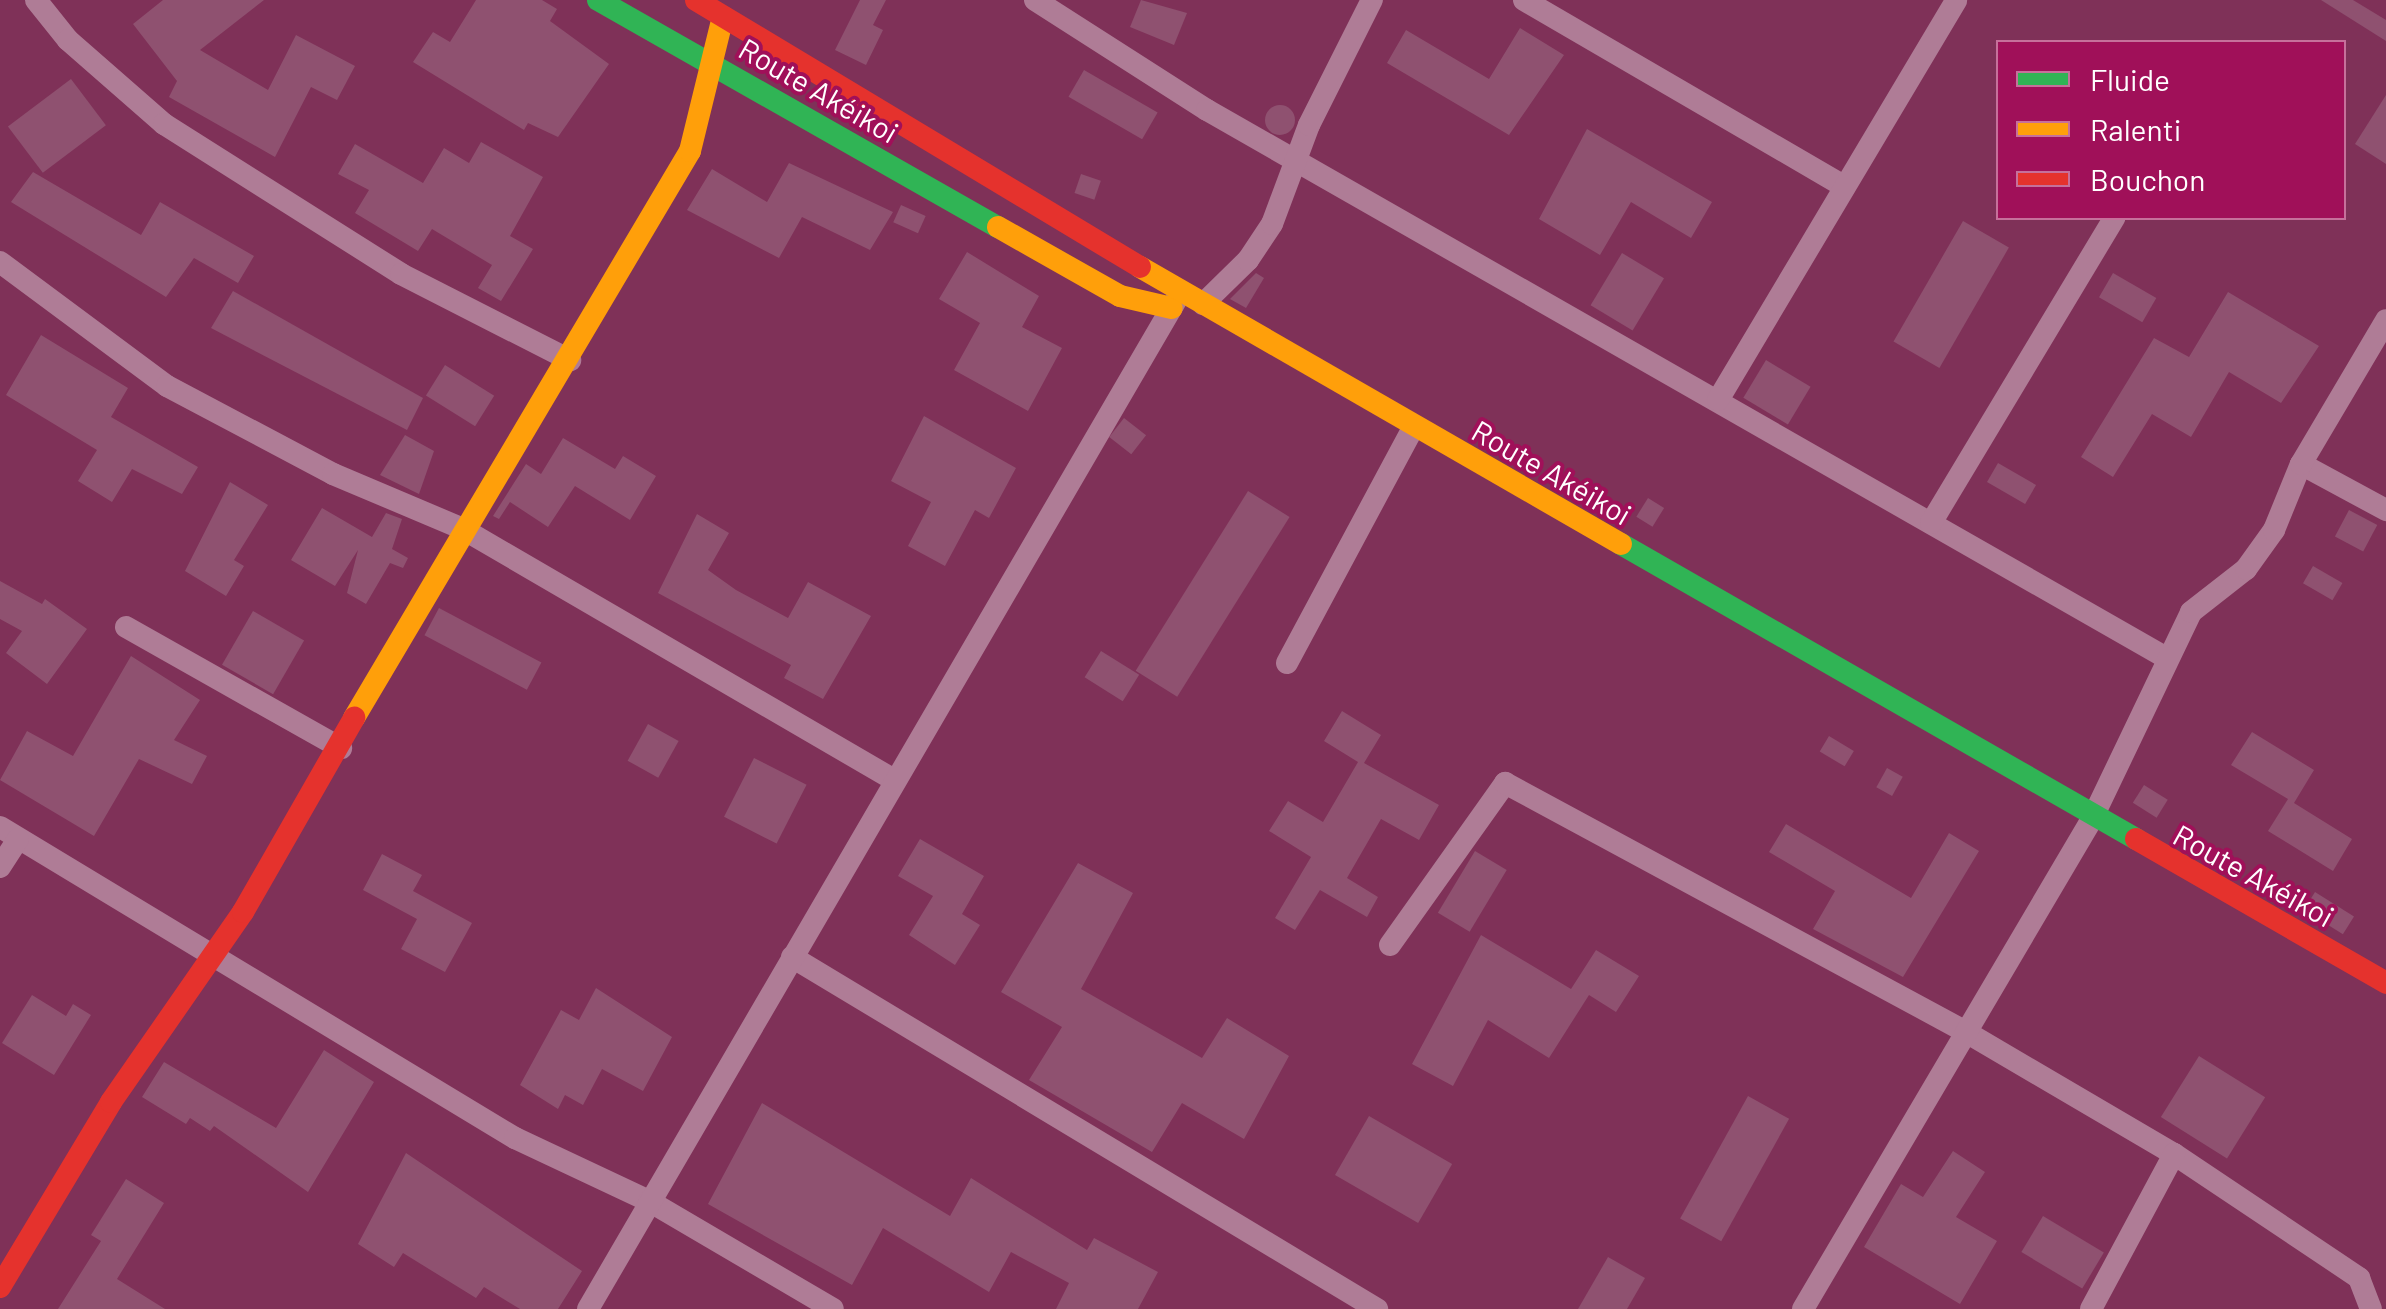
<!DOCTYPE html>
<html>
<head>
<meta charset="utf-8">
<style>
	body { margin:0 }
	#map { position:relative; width:2386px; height:1309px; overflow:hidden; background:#7f3158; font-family:Barlow,sans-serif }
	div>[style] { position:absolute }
	.building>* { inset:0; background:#8f5170; transform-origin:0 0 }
	.round { border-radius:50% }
	.street>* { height:22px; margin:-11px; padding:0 11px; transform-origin:11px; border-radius:11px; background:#af7c96 }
	.fast>* { height:22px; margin:-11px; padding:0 11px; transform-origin:11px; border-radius:11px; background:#30b455 }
	.slow>* { height:22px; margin:-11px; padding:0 11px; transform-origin:11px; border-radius:11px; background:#ff9f0a }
	.jam>* { height:22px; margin:-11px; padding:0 11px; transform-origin:11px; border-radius:11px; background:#e5322d }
	span { translate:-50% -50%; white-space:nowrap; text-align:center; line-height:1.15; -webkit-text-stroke:8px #a01059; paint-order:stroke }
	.street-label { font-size:30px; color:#fff }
	.legend { position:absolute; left:1996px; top:40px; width:350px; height:180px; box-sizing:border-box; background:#a01059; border:2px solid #c6709b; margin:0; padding:12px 18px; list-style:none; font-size:30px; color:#fff }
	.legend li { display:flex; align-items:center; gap:20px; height:50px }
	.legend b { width:50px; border:2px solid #c6709b }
</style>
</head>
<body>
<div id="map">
	<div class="building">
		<i style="clip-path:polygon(163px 0,264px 0,200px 50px,268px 90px,296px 35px,355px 66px,337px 100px,311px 87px,275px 157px,169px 97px,177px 81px,133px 24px)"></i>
		<i style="clip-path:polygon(476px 0,542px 0,557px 9px,550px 21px,609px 64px,558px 137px,528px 123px,524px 130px,413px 62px,433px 32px,450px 42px)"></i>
		<i style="clip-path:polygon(860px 0,886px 0,873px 25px,883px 30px,866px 65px,835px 50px)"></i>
		<i style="clip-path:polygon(1141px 0,1187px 13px,1174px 45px,1130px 27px)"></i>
		<i style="clip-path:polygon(2321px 0,2353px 0,2386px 20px,2386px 41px)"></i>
		<i style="clip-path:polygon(1520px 28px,1564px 55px,1509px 135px,1387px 63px,1406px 30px,1489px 79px)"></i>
		<i style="left:1084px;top:70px;width:85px;height:31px;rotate:30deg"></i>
		<i style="left:71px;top:79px;width:58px;height:79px;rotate:53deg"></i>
		<i style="clip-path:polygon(2386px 95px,2386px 164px,2355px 144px)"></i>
		<i class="round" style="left:1265px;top:105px;width:30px;height:30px"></i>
		<i style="clip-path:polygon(1587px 129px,1712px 202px,1691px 238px,1631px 202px,1600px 255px,1539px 219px)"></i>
		<i style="clip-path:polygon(481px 142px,543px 177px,510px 236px,533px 249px,501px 301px,478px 288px,492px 265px,432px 229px,418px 251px,355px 213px,369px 190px,338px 174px,355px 144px,423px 183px,444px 148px,469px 163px)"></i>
		<i style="clip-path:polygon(789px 163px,893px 212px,870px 250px,802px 217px,779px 258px,687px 210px,712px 169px,767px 202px)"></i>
		<i style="clip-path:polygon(33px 172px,141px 235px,160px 202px,254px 256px,238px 283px,194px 258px,166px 297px,11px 202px)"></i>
		<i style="left:1081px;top:174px;width:21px;height:20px;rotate:19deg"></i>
		<i style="left:901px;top:205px;width:27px;height:19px;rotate:24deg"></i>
		<i style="left:1963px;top:221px;width:53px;height:139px;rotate:30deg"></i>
		<i style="clip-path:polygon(967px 252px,1039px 296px,1022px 327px,1062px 348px,1028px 411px,954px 370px,980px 323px,939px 299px)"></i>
		<i style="left:1622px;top:253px;width:49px;height:61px;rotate:31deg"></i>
		<i style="clip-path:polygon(1256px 273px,1264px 278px,1246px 308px,1230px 299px)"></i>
		<i style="left:2113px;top:273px;width:50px;height:28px;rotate:30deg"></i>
		<i style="clip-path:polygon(233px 291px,423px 398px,407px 430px,211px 328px)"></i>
		<i style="clip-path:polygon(2228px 292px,2319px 346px,2281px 403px,2229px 372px,2191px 437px,2152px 414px,2113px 477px,2081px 457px,2154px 338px,2189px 357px)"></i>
		<i style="clip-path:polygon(41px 335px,128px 388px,111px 417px,198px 467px,182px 494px,132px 469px,112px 502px,78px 481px,97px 450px,6px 395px)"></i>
		<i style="left:1766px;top:360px;width:52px;height:44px;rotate:31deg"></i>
		<i style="left:445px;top:365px;width:58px;height:36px;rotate:32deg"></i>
		<i style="clip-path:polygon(924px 416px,1016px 468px,989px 518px,975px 510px,945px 566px,908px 546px,931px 502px,891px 481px)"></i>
		<i style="left:1124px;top:418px;width:28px;height:24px;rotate:38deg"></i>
		<i style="clip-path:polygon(405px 435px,434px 451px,419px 494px,380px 475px)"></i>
		<i style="clip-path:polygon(563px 438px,615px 469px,623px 456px,656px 476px,630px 520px,575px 486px,548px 527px,510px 502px,499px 519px,493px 516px,526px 464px,541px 474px)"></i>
		<i style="left:1998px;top:463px;width:44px;height:22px;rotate:30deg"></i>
		<i style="clip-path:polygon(230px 482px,268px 505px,234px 560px,244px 566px,226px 596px,185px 571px)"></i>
		<i style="left:1248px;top:491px;width:49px;height:212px;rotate:32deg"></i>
		<i style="left:1648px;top:498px;width:19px;height:22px;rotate:32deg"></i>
		<i style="clip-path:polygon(322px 508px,372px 537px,386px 513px,402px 519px,392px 549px,408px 558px,403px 568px,390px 563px,366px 604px,347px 593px,358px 550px,335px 586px,291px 560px)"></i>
		<i style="left:2349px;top:510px;width:32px;height:30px;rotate:28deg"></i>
		<i style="clip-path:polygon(697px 514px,729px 533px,708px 570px,736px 590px,788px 618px,808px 582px,871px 616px,823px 699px,784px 678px,791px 665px,658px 593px)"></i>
		<i style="left:2313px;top:566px;width:34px;height:20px;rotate:30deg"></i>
		<i style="clip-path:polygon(0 581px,42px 604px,45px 599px,87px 629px,47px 684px,6px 653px,22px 631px,0 619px)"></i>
		<i style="left:439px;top:608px;width:116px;height:31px;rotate:28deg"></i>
		<i style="left:253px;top:611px;width:59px;height:62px;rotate:30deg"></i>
		<i style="left:1101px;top:651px;width:45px;height:31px;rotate:32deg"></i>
		<i style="clip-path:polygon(131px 656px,200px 700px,174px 740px,207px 756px,192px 784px,139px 759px,94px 836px,0 780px,27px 731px,73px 756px)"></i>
		<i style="clip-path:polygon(1342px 711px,1381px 735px,1364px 763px,1439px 805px,1419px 840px,1381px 819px,1347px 878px,1378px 897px,1367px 917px,1320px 890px,1295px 930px,1275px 918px,1311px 857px,1269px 831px,1288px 801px,1323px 822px,1358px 762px,1324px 741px)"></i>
		<i style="left:648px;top:724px;width:35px;height:42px;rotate:29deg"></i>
		<i style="clip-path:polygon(2252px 732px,2314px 770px,2294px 803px,2352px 839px,2333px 871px,2268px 831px,2288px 799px,2231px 765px)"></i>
		<i style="left:1829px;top:736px;width:29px;height:18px;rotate:31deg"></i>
		<i style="left:754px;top:758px;width:59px;height:66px;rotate:27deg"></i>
		<i style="left:1887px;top:768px;width:18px;height:22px;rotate:29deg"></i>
		<i style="left:2144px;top:785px;width:28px;height:21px;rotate:32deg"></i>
		<i style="clip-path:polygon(1786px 824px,1911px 898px,1949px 833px,1979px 851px,1903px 977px,1813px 929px,1835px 891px,1769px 852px)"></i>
		<i style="clip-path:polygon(920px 839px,984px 876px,962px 914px,980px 925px,955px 965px,909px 935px,933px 896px,898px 876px)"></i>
		<i style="left:1475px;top:851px;width:37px;height:72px;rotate:31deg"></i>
		<i style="clip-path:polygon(382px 854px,422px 875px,413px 891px,472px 923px,445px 972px,401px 949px,417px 919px,363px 890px)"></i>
		<i style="clip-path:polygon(1078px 863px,1133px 893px,1081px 989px,1202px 1058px,1227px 1018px,1289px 1056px,1244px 1139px,1182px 1103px,1152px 1152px,1029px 1080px,1062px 1027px,1001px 992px)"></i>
		<i style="left:2315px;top:892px;width:46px;height:21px;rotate:32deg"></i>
		<i style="clip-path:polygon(1481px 935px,1571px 989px,1596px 950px,1639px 976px,1616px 1012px,1589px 995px,1549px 1058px,1488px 1020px,1453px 1086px,1412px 1064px)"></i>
		<i style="clip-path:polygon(596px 988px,672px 1037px,643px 1091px,602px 1069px,583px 1105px,565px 1095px,558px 1109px,520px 1085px,561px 1010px,579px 1020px)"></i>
		<i style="clip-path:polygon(32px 995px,66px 1016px,73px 1004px,91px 1015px,54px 1075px,2px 1043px)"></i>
		<i style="clip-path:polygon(324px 1050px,374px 1082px,308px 1192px,214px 1126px,210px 1131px,190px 1118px,186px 1124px,142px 1097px,164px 1062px,276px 1128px)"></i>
		<i style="left:2199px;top:1056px;width:78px;height:72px;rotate:32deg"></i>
		<i style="left:1748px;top:1096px;width:47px;height:140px;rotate:29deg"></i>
		<i style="clip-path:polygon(762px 1103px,950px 1216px,971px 1178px,1087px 1250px,1094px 1238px,1158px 1272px,1138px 1309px,1056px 1309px,1069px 1283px,1011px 1252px,989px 1292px,883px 1228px,852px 1285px,708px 1204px)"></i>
		<i style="left:1369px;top:1116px;width:96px;height:68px;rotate:30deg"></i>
		<i style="clip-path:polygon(1953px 1151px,1985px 1172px,1956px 1217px,1997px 1241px,1960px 1304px,1864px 1247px,1901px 1184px,1923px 1197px)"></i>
		<i style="clip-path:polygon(406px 1153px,582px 1271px,558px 1309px,520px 1309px,484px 1287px,476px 1298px,403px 1253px,394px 1267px,358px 1244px)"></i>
		<i style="clip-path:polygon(126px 1179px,164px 1203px,117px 1279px,165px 1309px,58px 1309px,101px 1241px,91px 1235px)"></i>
		<i style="left:2043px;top:1216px;width:71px;height:42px;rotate:31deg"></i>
		<i style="clip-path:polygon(1608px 1257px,1645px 1278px,1627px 1309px,1578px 1309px)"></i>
	</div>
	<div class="street">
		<i style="left:36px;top:0;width:51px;rotate:51.3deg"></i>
		<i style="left:68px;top:40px;width:128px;rotate:41.2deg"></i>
		<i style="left:164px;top:124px;width:280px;rotate:32.3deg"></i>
		<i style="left:401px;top:274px;width:190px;rotate:27deg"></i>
		<i style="left:1035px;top:0;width:204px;rotate:32.6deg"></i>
		<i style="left:1207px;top:110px;width:1103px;rotate:29.73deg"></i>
		<i style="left:1524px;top:0;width:371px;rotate:30.2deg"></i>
		<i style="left:0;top:262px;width:208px;rotate:36.6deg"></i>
		<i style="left:167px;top:386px;width:188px;rotate:27.9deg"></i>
		<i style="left:333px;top:474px;width:141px;rotate:22.9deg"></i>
		<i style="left:463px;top:529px;width:500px;rotate:30.2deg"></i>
		<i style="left:1203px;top:304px;width:63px;rotate:-44.4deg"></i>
		<i style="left:1248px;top:260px;width:43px;rotate:-56.3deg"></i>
		<i style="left:1272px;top:224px;width:106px;rotate:-69.5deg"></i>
		<i style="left:1309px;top:125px;width:140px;rotate:-63.3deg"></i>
		<i style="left:1718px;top:400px;width:465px;rotate:-59.2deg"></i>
		<i style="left:2301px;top:464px;width:97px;rotate:28.4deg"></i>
		<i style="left:1931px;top:523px;width:356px;rotate:-59deg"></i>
		<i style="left:126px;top:627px;width:247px;rotate:29.4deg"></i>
		<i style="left:1287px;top:663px;width:269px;rotate:-61.8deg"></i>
		<i style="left:0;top:827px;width:602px;rotate:31.13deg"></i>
		<i style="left:515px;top:1138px;width:148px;rotate:25.2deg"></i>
		<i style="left:649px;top:1201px;width:213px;rotate:30.4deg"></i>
		<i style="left:0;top:867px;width:33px;rotate:-57deg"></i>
		<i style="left:1390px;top:945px;width:199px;rotate:-54.6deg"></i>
		<i style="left:1505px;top:783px;width:524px;rotate:28.37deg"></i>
		<i style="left:1966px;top:1032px;width:241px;rotate:30.4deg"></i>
		<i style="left:2174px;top:1154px;width:223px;rotate:33.8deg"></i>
		<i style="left:2359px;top:1278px;width:33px;rotate:69deg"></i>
		<i style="left:792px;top:957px;width:683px;rotate:31.04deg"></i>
		<i style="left:588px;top:1309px;width:1174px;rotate:-59.76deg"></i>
		<i style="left:1803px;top:1309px;width:569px;rotate:-59.47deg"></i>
		<i style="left:2092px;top:819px;width:229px;rotate:-64.4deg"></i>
		<i style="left:2191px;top:612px;width:70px;rotate:-38deg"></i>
		<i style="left:2246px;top:569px;width:48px;rotate:-54.3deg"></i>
		<i style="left:2274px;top:530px;width:71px;rotate:-67.8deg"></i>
		<i style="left:2301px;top:464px;width:167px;rotate:-59.4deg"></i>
		<i style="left:2091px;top:1309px;width:176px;rotate:-61.8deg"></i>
	</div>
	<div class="fast">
		<i style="left:598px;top:0;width:460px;rotate:29.6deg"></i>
		<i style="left:1621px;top:544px;width:594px;rotate:29.8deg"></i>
	</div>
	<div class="slow">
		<i style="left:998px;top:227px;width:140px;rotate:29.5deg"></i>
		<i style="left:1120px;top:296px;width:53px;rotate:13deg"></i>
		<i style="left:1140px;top:267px;width:555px;rotate:29.94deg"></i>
		<i style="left:354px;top:718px;width:659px;rotate:-59.35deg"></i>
		<i style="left:690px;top:151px;width:138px;rotate:-76.2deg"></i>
	</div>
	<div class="jam">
		<i style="left:696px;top:0;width:518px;rotate:31.02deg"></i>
		<i style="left:2136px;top:839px;width:289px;rotate:29.9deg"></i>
		<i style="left:0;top:1287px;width:216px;rotate:-59deg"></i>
		<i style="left:111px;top:1102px;width:231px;rotate:-55.2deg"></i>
		<i style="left:243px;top:912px;width:224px;rotate:-60.2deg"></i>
	</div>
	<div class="street-label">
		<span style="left:819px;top:90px;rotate:30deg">Route Akéikoi</span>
		<span style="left:1552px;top:472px;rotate:30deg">Route Akéikoi</span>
		<span style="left:2254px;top:875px;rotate:29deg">Route Akéikoi</span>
	</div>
	<ul class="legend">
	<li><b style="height:12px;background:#30b455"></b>Fluide</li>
	<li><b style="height:12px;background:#ff9f0a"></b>Ralenti</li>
	<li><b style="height:12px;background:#e5322d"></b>Bouchon</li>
	</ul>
</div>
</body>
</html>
